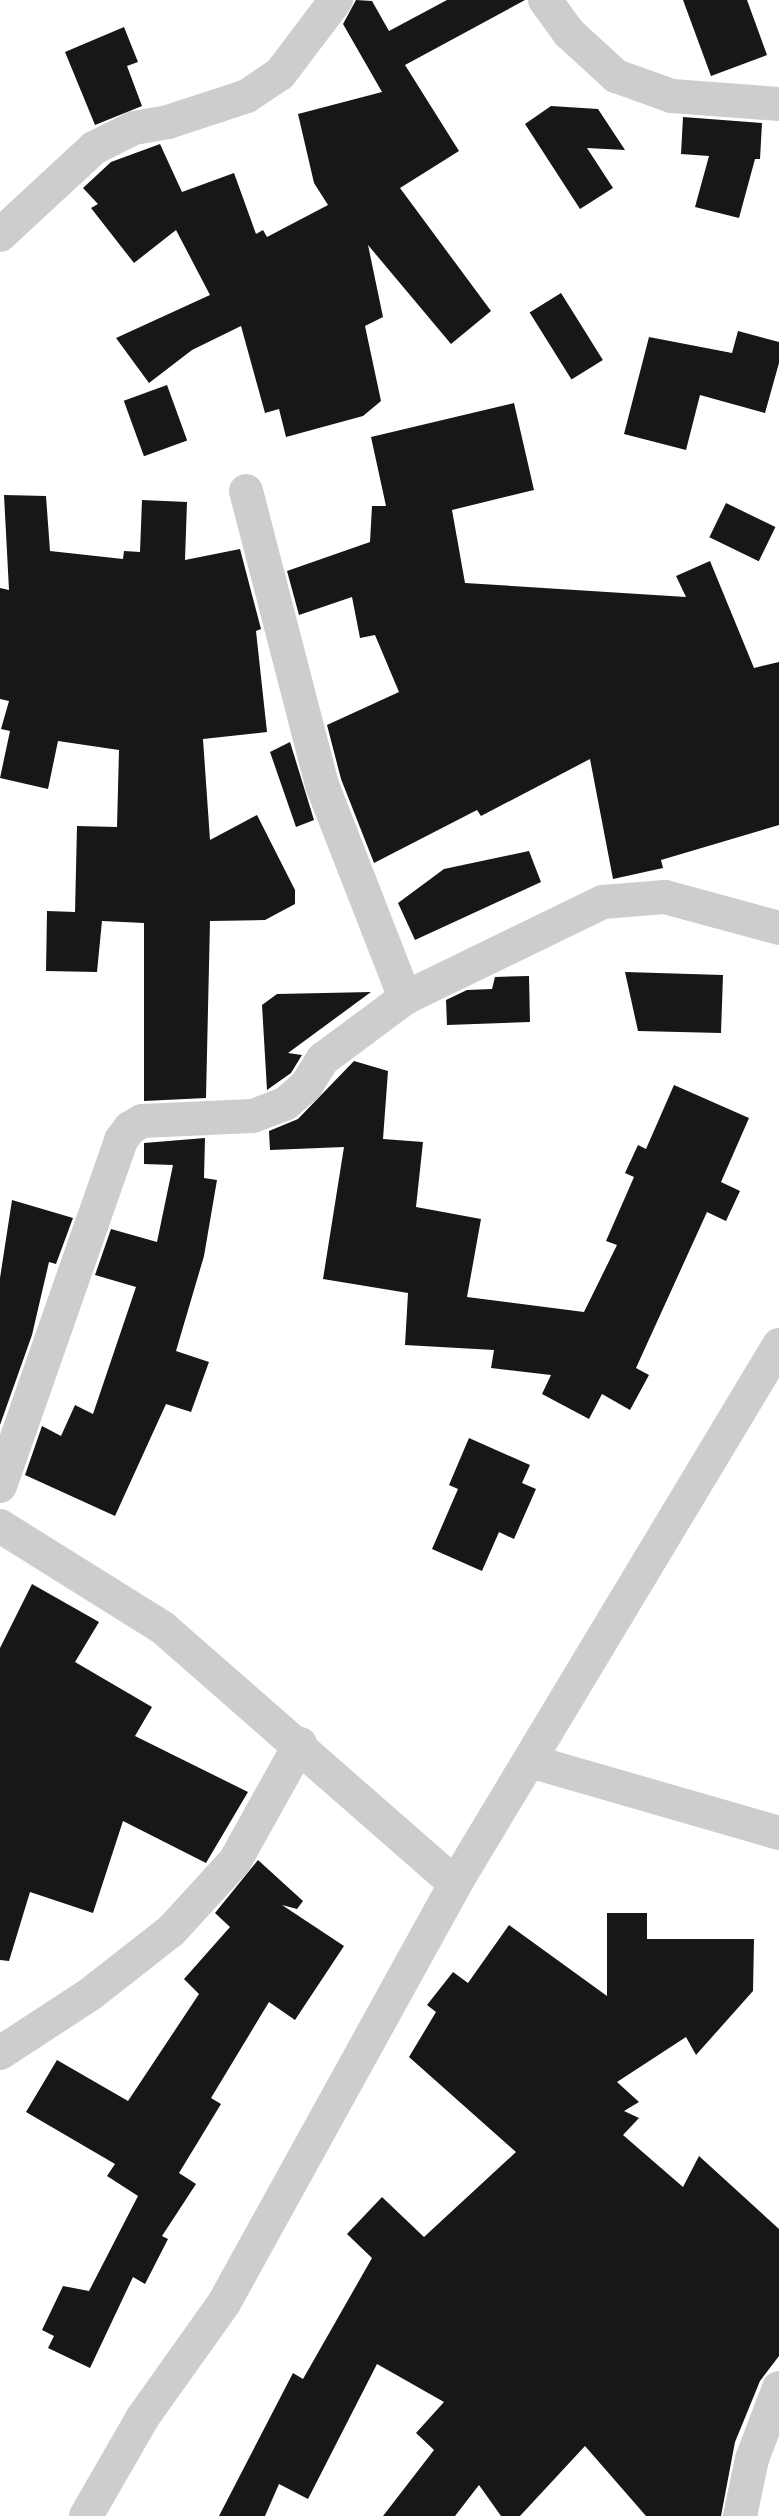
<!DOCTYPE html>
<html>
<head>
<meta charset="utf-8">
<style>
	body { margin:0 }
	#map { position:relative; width:779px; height:2516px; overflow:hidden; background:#fff; font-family:Signika,sans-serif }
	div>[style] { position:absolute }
	.building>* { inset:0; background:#171717; transform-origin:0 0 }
	.minor>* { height:34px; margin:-17px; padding:0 17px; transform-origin:17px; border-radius:17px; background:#cdcdcd }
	span { translate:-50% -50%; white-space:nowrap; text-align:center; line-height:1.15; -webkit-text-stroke:8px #fff; paint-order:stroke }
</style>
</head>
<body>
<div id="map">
	<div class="building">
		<i style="clip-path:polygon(356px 0,372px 1px,389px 31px,447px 0,525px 0,405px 65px,459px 151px,400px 188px,491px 311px,451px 344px,368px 245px,383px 317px,365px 326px,381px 401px,363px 416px,286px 437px,279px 409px,265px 413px,241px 326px,192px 350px,149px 383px,116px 338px,210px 295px,176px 230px,134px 263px,91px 208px,98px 204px,83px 188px,111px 162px,160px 144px,182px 192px,234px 173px,256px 234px,263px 230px,267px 237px,328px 205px,314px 183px,298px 114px,382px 92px,343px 24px)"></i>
		<i style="clip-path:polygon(683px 0,747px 0,767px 55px,711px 76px)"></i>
		<i style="clip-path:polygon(124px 27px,138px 62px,127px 66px,142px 106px,95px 125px,65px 52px)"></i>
		<i style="clip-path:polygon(551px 106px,598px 109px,625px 150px,587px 148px,613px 188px,580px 209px,525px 124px)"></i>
		<i style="clip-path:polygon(683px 117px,762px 123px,760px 159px,755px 159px,739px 218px,695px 207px,709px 156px,681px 154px)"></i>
		<i style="left:561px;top:293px;width:79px;height:37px;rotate:58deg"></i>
		<i style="clip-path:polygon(738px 331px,779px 342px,779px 363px,765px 413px,700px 395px,686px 450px,624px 434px,649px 337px,732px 353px)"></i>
		<i style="left:167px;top:385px;width:59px;height:46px;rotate:70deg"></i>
		<i style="clip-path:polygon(514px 403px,534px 490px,452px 510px,465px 583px,686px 597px,676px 576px,710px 561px,754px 668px,779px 662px,779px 825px,661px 860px,663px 868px,613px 879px,590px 759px,481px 816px,477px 810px,374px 863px,341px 779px,327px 725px,399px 692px,375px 635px,360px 638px,352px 597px,299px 615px,287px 571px,370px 542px,372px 506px,386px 506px,371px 437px)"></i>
		<i style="clip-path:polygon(4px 495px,46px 496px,50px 551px,123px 559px,124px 551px,140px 552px,142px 500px,187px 502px,185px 560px,240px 549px,261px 629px,256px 631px,267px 732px,203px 739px,210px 840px,257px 815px,295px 890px,295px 904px,265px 920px,210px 921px,206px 1098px,144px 1101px,144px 923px,102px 921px,97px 972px,46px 971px,47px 911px,75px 912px,77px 826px,117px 827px,119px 750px,58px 741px,48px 789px,0 778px,10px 731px,1px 729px,9px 701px,0 699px,0 588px,9px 590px)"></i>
		<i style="left:726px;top:503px;width:55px;height:38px;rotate:26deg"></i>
		<i style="clip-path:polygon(290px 742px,314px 820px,296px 827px,270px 752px)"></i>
		<i style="clip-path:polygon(529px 851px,541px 882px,415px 940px,398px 903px,444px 869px)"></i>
		<i style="clip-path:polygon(625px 972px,723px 975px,721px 1033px,638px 1031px)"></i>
		<i style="clip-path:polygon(529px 976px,530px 1022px,447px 1025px,446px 1000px,467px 990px,492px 989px,495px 977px)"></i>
		<i style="clip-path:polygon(371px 992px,288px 1053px,302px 1055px,291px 1073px,267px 1090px,262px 1005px,277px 994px)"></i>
		<i style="clip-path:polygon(354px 1061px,388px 1071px,383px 1139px,423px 1142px,416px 1207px,481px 1219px,467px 1297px,584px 1312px,617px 1245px,606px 1241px,634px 1177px,625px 1173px,638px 1145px,646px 1149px,674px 1085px,749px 1118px,721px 1182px,740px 1191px,726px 1221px,707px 1212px,636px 1368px,649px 1375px,630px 1410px,602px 1394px,589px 1419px,542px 1394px,551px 1375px,491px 1368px,494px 1350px,405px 1345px,408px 1293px,323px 1279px,344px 1147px,270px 1150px,269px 1131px,298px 1119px)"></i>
		<i style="clip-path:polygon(205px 1138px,204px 1178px,217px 1180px,204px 1256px,176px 1351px,209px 1362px,191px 1412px,166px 1404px,115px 1516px,25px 1475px,42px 1426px,61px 1436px,75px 1405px,93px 1414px,136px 1287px,95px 1275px,111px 1229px,157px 1242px,173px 1165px,144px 1164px,144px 1143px)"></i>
		<i style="clip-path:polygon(12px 1200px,73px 1218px,56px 1264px,49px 1262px,32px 1335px,0 1425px,0 1278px)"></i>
		<i style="clip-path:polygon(469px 1438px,530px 1465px,522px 1483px,536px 1489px,514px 1539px,499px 1532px,482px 1571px,432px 1549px,458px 1489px,449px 1485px)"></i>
		<i style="clip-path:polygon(32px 1584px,99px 1622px,75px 1662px,152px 1707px,135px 1736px,248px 1792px,206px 1863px,123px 1821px,93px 1913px,30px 1892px,9px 1961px,0 1960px,0 1648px)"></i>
		<i style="clip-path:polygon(258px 1860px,303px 1901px,297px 1909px,282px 1905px,344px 1946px,295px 2020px,269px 2002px,211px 2098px,221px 2104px,179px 2173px,196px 2184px,162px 2236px,168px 2239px,145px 2284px,133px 2277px,90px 2368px,48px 2348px,54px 2336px,42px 2330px,63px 2286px,89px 2291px,138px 2196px,107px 2176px,115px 2164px,26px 2112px,57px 2060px,128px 2101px,199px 1994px,184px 1979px,230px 1927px,215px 1913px)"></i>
		<i style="clip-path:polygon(607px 1913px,647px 1913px,647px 1939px,754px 1939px,753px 1991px,696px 2055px,686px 2037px,617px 2082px,639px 2102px,624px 2111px,639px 2118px,623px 2135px,683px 2187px,699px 2156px,779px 2229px,779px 2356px,760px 2381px,735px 2442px,721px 2516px,646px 2516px,585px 2446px,520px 2516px,501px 2516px,479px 2485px,455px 2516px,383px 2516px,434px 2450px,416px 2433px,444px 2402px,377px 2364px,308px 2499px,279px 2484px,265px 2516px,219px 2516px,293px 2373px,303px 2379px,372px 2258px,347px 2234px,382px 2197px,424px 2237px,516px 2152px,409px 2057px,436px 2012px,427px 2005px,453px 1972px,468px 1983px,509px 1925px,607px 1996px)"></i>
	</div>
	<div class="minor">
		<i style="left:545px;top:0;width:41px;rotate:54deg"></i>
		<i style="left:569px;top:33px;width:64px;rotate:42.5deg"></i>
		<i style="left:616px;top:76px;width:59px;rotate:19.7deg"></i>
		<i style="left:672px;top:96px;width:107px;rotate:4.3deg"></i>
		<i style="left:0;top:235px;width:128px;rotate:-42.8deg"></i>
		<i style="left:94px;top:148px;width:45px;rotate:-26.6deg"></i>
		<i style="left:134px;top:128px;width:35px;rotate:-10deg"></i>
		<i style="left:168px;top:122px;width:83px;rotate:-18.2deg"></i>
		<i style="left:247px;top:96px;width:40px;rotate:-34deg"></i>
		<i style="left:280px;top:74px;width:93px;rotate:-52.9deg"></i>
		<i style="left:246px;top:491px;width:304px;rotate:75.5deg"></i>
		<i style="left:322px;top:785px;width:229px;rotate:68.7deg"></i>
		<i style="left:0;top:1486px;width:367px;rotate:-70.7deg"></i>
		<i style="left:121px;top:1140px;width:15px;rotate:-53deg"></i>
		<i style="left:130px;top:1128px;width:14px;rotate:-30deg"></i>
		<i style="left:142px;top:1121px;width:111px;rotate:-2.6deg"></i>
		<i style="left:253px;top:1116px;width:34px;rotate:-21deg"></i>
		<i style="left:285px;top:1104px;width:28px;rotate:-41deg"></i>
		<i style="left:306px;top:1086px;width:32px;rotate:-58deg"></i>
		<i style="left:323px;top:1059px;width:102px;rotate:-36.6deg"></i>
		<i style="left:405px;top:998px;width:220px;rotate:-25.9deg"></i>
		<i style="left:603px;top:902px;width:62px;rotate:-4.6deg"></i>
		<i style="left:665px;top:897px;width:118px;rotate:15.2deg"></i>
		<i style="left:0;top:1526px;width:192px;rotate:32deg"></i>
		<i style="left:163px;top:1628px;width:388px;rotate:41.2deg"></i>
		<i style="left:533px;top:1762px;width:256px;rotate:16.1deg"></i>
		<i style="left:0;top:2053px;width:106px;rotate:-33.1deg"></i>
		<i style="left:89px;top:1995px;width:104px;rotate:-38deg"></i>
		<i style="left:171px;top:1931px;width:95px;rotate:-47.6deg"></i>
		<i style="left:235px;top:1861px;width:134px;rotate:-60.9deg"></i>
		<i style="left:86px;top:2516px;width:114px;rotate:-60.1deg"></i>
		<i style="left:143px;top:2417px;width:140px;rotate:-54.6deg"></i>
		<i style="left:224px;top:2303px;width:478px;rotate:-61.1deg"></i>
		<i style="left:455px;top:1884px;width:629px;rotate:-58.99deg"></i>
		<i style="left:740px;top:2516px;width:58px;rotate:-78.1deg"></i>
		<i style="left:752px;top:2459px;width:76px;rotate:-69.2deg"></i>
	</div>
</div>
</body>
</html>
